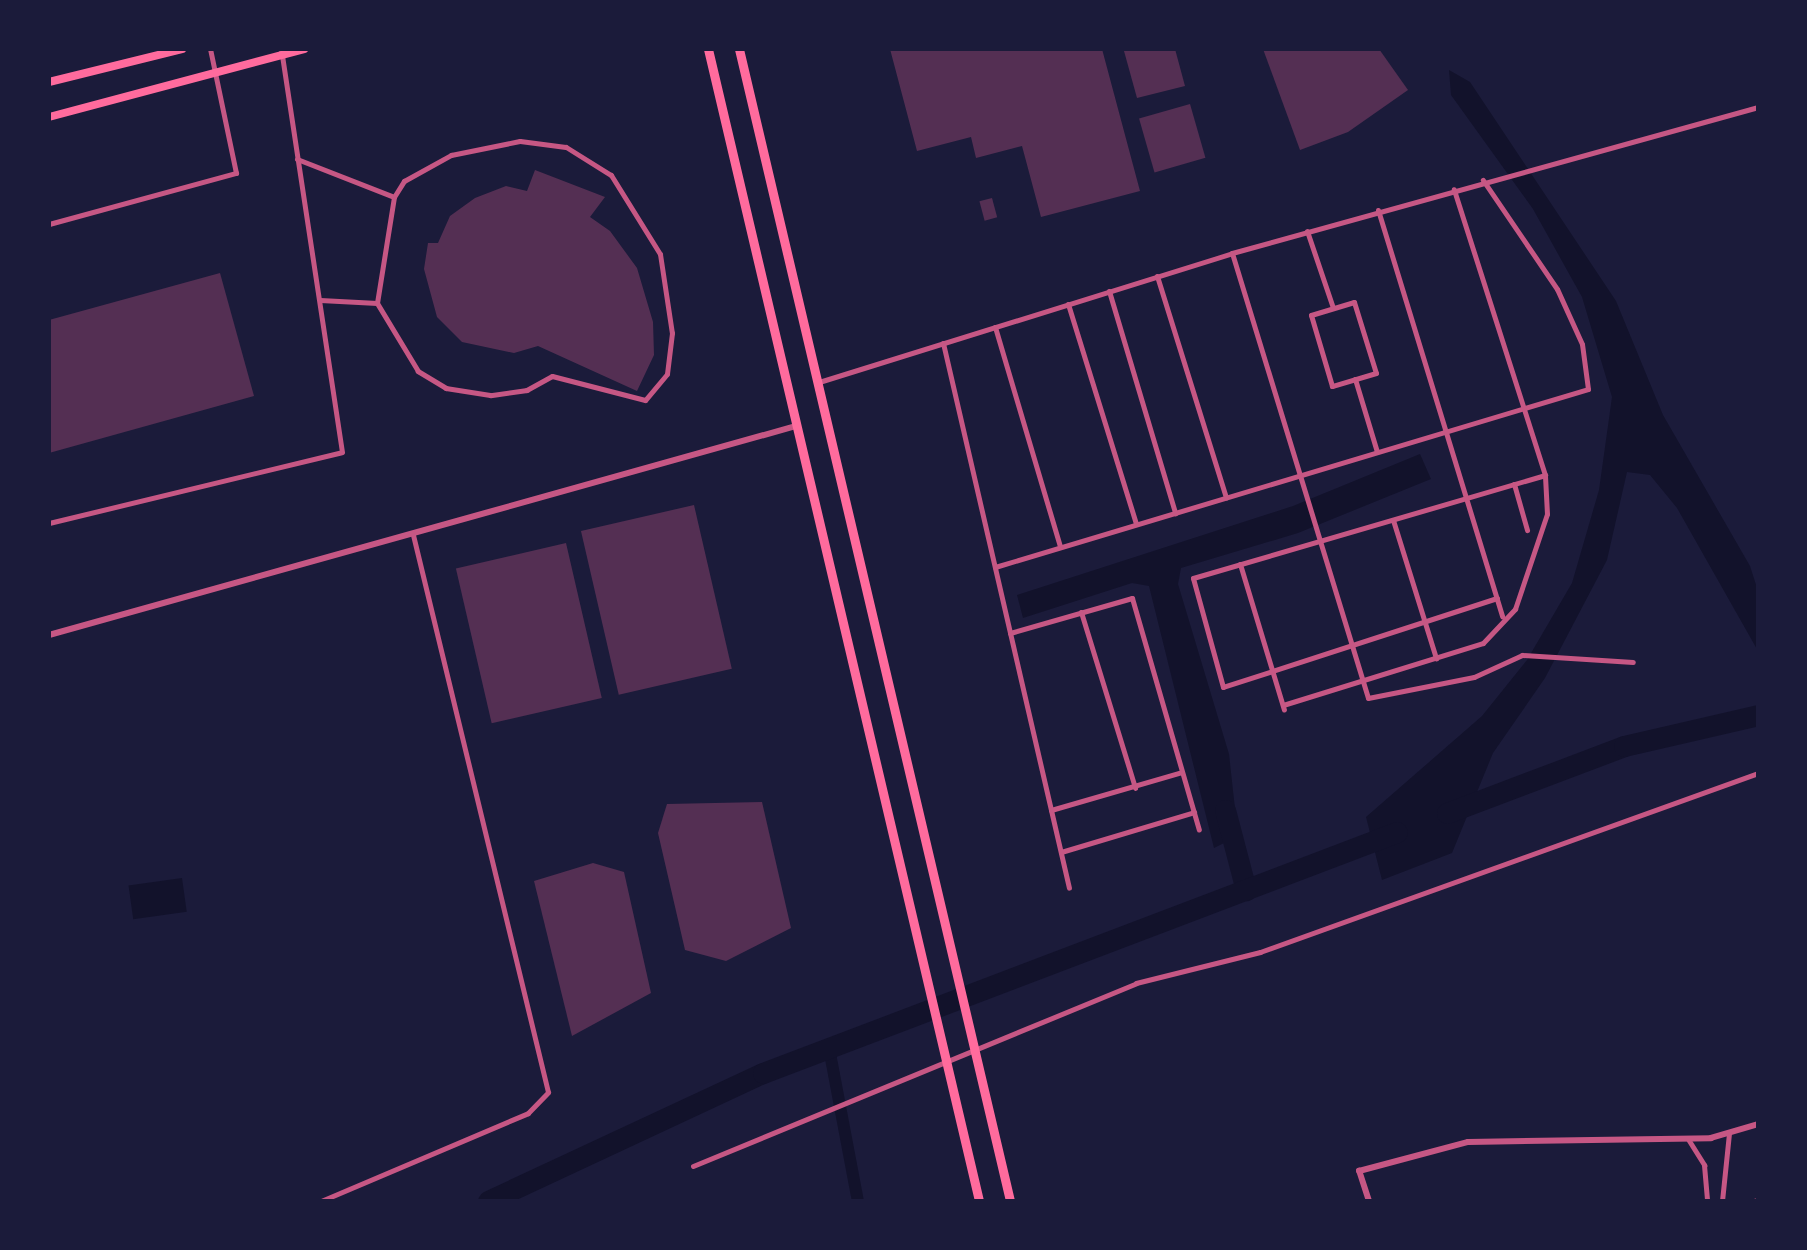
<!DOCTYPE html>
<html>
<head>
<meta charset="utf-8">
<style>
	body { margin:0 }
	#map { position:relative; width:1807px; height:1250px; overflow:hidden; background:#1b1b3a; font-family:"Roboto Condensed",sans-serif }
	div>[style] { position:absolute }
	.water>* { inset:0; background:#12122b; transform-origin:0 0 }
	.canal>* { height:12px; margin:-6px; padding:0 6px; transform-origin:6px; border-radius:6px; background:#12122b }
	.river>* { height:21px; margin:-10.5px; padding:0 10.5px; transform-origin:10.5px; border-radius:10.5px; background:#12122b }
	.building>* { inset:0; background:#542f53; transform-origin:0 0 }
	.minor>* { height:5px; margin:-2.5px; padding:0 2.5px; transform-origin:2.5px; border-radius:2.5px; background:#c65784 }
	.tertiary>* { height:6px; margin:-3px; padding:0 3px; transform-origin:3px; border-radius:3px; background:#c65784 }
	.primary>* { height:8px; margin:-4px; padding:0 4px; transform-origin:4px; border-radius:4px; background:#ff6b9d }
	.trunk>* { height:9px; margin:-4.5px; padding:0 4.5px; transform-origin:4.5px; border-radius:4.5px; background:#ff6b9d }
	span { translate:-50% -50%; white-space:nowrap; text-align:center; line-height:1.15; -webkit-text-stroke:7px #1b1b3a; paint-order:stroke }
	.frame { position:absolute; inset:0; border:51px solid #1b1b3a; pointer-events:none }
</style>
</head>
<body>
<div id="map">
	<div class="water">
		<i style="clip-path:polygon(1449px 70px,1470px 82px,1616px 301px,1663px 415px,1750px 566px,1758px 591px,1758px 651px,1677px 508px,1650px 475px,1627px 472px,1607px 560px,1545px 678px,1493px 753px,1452px 853px,1382px 880px,1366px 817px,1482px 716px,1527px 660px,1572px 583px,1599px 490px,1612px 397px,1582px 297px,1533px 209px,1451px 95px)"></i>
		<i style="clip-path:polygon(1420px 454px,1431px 479px,1298px 533px,1181px 568px,1178px 584px,1229px 754px,1238px 836px,1214px 848px,1149px 586px,1132px 583px,1023px 618px,1017px 595px,1293px 506px)"></i>
		<i style="left:182px;top:878px;width:34px;height:54px;rotate:82deg"></i>
	</div>
	<div class="canal">
		<i style="left:829px;top:1048px;width:156px;rotate:79.3deg"></i>
	</div>
	<div class="river">
		<i style="left:1225px;top:810px;width:83px;rotate:75.3deg"></i>
		<i style="left:1447px;top:813px;width:189px;rotate:-20.7deg"></i>
		<i style="left:1624px;top:746px;width:138px;rotate:-13deg"></i>
		<i style="left:488px;top:1201px;width:303px;rotate:-25deg"></i>
		<i style="left:763px;top:1073px;width:678px;rotate:-20.81deg"></i>
	</div>
	<div class="building">
		<i style="clip-path:polygon(890px 49px,1102px 49px,1140px 191px,1041px 217px,1022px 146px,976px 158px,971px 137px,917px 151px)"></i>
		<i style="clip-path:polygon(1130px 49px,1175px 49px,1185px 86px,1137px 98px,1124px 51px)"></i>
		<i style="clip-path:polygon(1263px 49px,1379px 49px,1408px 90px,1348px 132px,1300px 150px)"></i>
		<i style="left:1190px;top:104px;width:56px;height:53px;rotate:74deg"></i>
		<i style="clip-path:polygon(535px 170px,605px 197px,590px 217px,610px 231px,637px 268px,653px 322px,654px 355px,637px 391px,538px 346px,514px 353px,462px 342px,437px 317px,424px 269px,428px 243px,438px 243px,450px 216px,475px 198px,506px 186px,527px 191px)"></i>
		<i style="left:992px;top:198px;width:20px;height:13px;rotate:75deg"></i>
		<i style="clip-path:polygon(220px 273px,254px 396px,49px 453px,49px 320px)"></i>
		<i style="left:694px;top:505px;width:168px;height:116px;rotate:77deg"></i>
		<i style="left:566px;top:543px;width:159px;height:113px;rotate:77deg"></i>
		<i style="clip-path:polygon(762px 802px,791px 928px,726px 961px,685px 950px,658px 833px,667px 804px)"></i>
		<i style="clip-path:polygon(593px 863px,624px 872px,651px 993px,572px 1036px,534px 881px)"></i>
	</div>
	<div class="minor">
		<i style="left:297px;top:159px;width:104px;rotate:21.4deg"></i>
		<i style="left:394px;top:197px;width:19px;rotate:-58deg"></i>
		<i style="left:404px;top:181px;width:54px;rotate:-29deg"></i>
		<i style="left:451px;top:155px;width:70px;rotate:-11.5deg"></i>
		<i style="left:520px;top:141px;width:46px;rotate:7.4deg"></i>
		<i style="left:566px;top:147px;width:53px;rotate:31.9deg"></i>
		<i style="left:611px;top:175px;width:93px;rotate:58.2deg"></i>
		<i style="left:660px;top:254px;width:80px;rotate:81.4deg"></i>
		<i style="left:672px;top:333px;width:41px;rotate:97deg"></i>
		<i style="left:667px;top:374px;width:34px;rotate:130deg"></i>
		<i style="left:645px;top:400px;width:96px;rotate:-165.5deg"></i>
		<i style="left:552px;top:376px;width:29px;rotate:151deg"></i>
		<i style="left:527px;top:390px;width:37px;rotate:172deg"></i>
		<i style="left:490px;top:395px;width:45px;rotate:-171deg"></i>
		<i style="left:446px;top:388px;width:33px;rotate:-149deg"></i>
		<i style="left:418px;top:371px;width:79px;rotate:-121.1deg"></i>
		<i style="left:377px;top:303px;width:57px;rotate:-177deg"></i>
		<i style="left:1378px;top:210px;width:425px;rotate:73deg"></i>
		<i style="left:49px;top:224px;width:194px;rotate:-15.3deg"></i>
		<i style="left:236px;top:173px;width:127px;rotate:-101.8deg"></i>
		<i style="left:1307px;top:231px;width:81px;rotate:71.3deg"></i>
		<i style="left:1232px;top:253px;width:465px;rotate:73deg"></i>
		<i style="left:1368px;top:698px;width:108px;rotate:-11.2deg"></i>
		<i style="left:1474px;top:677px;width:53px;rotate:-24.6deg"></i>
		<i style="left:1522px;top:655px;width:111px;rotate:3.6deg"></i>
		<i style="left:1157px;top:276px;width:232px;rotate:72.7deg"></i>
		<i style="left:1109px;top:291px;width:232px;rotate:73.4deg"></i>
		<i style="left:1354px;top:302px;width:74px;rotate:72.8deg"></i>
		<i style="left:1376px;top:373px;width:46px;rotate:163.5deg"></i>
		<i style="left:1332px;top:386px;width:74px;rotate:-106.5deg"></i>
		<i style="left:1311px;top:315px;width:45px;rotate:-16.8deg"></i>
		<i style="left:377px;top:303px;width:107px;rotate:-80.9deg"></i>
		<i style="left:1068px;top:304px;width:230px;rotate:72.8deg"></i>
		<i style="left:995px;top:327px;width:229px;rotate:73.5deg"></i>
		<i style="left:943px;top:343px;width:559px;rotate:76.98deg"></i>
		<i style="left:1355px;top:379px;width:76px;rotate:73.2deg"></i>
		<i style="left:819px;top:382px;width:433px;rotate:-17.3deg"></i>
		<i style="left:1232px;top:253px;width:546px;rotate:-15.51deg"></i>
		<i style="left:1514px;top:484px;width:48px;rotate:74.2deg"></i>
		<i style="left:1393px;top:520px;width:145px;rotate:72.7deg"></i>
		<i style="left:49px;top:523px;width:301px;rotate:-13.6deg"></i>
		<i style="left:342px;top:452px;width:408px;rotate:-98.6deg"></i>
		<i style="left:1240px;top:564px;width:152px;rotate:73.2deg"></i>
		<i style="left:995px;top:567px;width:619px;rotate:-16.71deg"></i>
		<i style="left:1588px;top:389px;width:45px;rotate:-97.6deg"></i>
		<i style="left:1582px;top:344px;width:60px;rotate:-114.4deg"></i>
		<i style="left:1557px;top:289px;width:132px;rotate:-124.2deg"></i>
		<i style="left:1497px;top:598px;width:288px;rotate:162deg"></i>
		<i style="left:1223px;top:687px;width:113px;rotate:-105.4deg"></i>
		<i style="left:1193px;top:578px;width:367px;rotate:-16.3deg"></i>
		<i style="left:1081px;top:612px;width:184px;rotate:72.9deg"></i>
		<i style="left:1010px;top:633px;width:127px;rotate:-16deg"></i>
		<i style="left:1132px;top:598px;width:241px;rotate:73.9deg"></i>
		<i style="left:1283px;top:705px;width:209px;rotate:-17.2deg"></i>
		<i style="left:1483px;top:643px;width:47px;rotate:-46.7deg"></i>
		<i style="left:1515px;top:609px;width:100px;rotate:-71.4deg"></i>
		<i style="left:1547px;top:514px;width:39px;rotate:-93deg"></i>
		<i style="left:1545px;top:475px;width:300px;rotate:-107.7deg"></i>
		<i style="left:1051px;top:810px;width:136px;rotate:-16.2deg"></i>
		<i style="left:1061px;top:852px;width:139px;rotate:-16.7deg"></i>
		<i style="left:1688px;top:1139px;width:31px;rotate:58deg"></i>
		<i style="left:1704px;top:1165px;width:36px;rotate:85deg"></i>
		<i style="left:693px;top:1166px;width:479px;rotate:-22.4deg"></i>
		<i style="left:1136px;top:983px;width:128px;rotate:-14deg"></i>
		<i style="left:1260px;top:952px;width:529px;rotate:-19.77deg"></i>
		<i style="left:321px;top:1201px;width:225px;rotate:-23deg"></i>
		<i style="left:528px;top:1113px;width:29px;rotate:-46deg"></i>
		<i style="left:548px;top:1092px;width:573px;rotate:-103.62deg"></i>
		<i style="left:1722px;top:1201px;width:68px;rotate:-84.1deg"></i>
		<i style="left:1754px;top:1201px;width:4px;rotate:-14deg"></i>
	</div>
	<div class="tertiary">
		<i style="left:49px;top:635px;width:776px;rotate:-15.63deg"></i>
		<i style="left:1369px;top:1201px;width:32px;rotate:-108deg"></i>
		<i style="left:1359px;top:1171px;width:113px;rotate:-14.9deg"></i>
		<i style="left:1468px;top:1142px;width:243px;rotate:-0.9deg"></i>
		<i style="left:1711px;top:1138px;width:49px;rotate:-16.6deg"></i>
	</div>
	<div class="primary">
		<i style="left:49px;top:82px;width:137px;rotate:-13.9deg"></i>
		<i style="left:49px;top:117px;width:264px;rotate:-14.9deg"></i>
	</div>
	<div class="trunk">
		<i style="left:708px;top:49px;width:1183px;rotate:76.76deg"></i>
		<i style="left:739px;top:49px;width:1183px;rotate:76.76deg"></i>
	</div>
	<div class="frame"></div>
</div>
</body>
</html>
